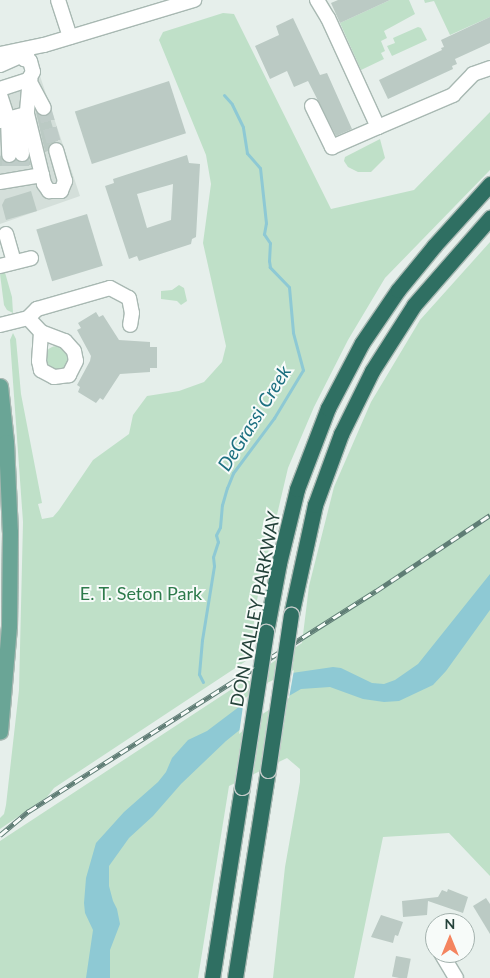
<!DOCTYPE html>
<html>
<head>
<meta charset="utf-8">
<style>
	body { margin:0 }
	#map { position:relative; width:490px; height:978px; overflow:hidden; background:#e6efeb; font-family:Lato,sans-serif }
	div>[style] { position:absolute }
	.built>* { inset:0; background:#d4dfda }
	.green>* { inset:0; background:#bfe0c8 }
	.round { border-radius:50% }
	.water>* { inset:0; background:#8ec9d4 }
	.pier>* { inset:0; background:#e6efeb }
	.stream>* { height:3px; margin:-1.5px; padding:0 1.5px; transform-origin:1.5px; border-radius:1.5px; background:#8ec9d4 }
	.building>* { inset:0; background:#bbcac4; transform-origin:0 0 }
	.minor-tunnel>* { height:14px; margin-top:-7px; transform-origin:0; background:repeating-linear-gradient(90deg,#bfccc8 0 14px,transparent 0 21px) }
	.roads { filter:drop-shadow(1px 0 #a8b8b2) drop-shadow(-1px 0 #a8b8b2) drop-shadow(0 1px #a8b8b2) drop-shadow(0 -1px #a8b8b2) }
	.minor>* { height:14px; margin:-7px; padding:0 7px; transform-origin:7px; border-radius:7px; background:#fff }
	.major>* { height:15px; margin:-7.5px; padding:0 7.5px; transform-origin:7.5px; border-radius:7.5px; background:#6aa596 }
	.highway>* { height:15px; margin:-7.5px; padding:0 7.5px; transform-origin:7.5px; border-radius:7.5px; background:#2f6f62 }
	.rail>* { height:5px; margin-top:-2.5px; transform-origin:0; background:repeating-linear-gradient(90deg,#f7fbf9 0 9px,#5f7d75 0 18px); box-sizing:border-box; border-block:1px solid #5f7d75 }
	.bridges { filter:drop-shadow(1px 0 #c2cac8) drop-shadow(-1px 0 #c2cac8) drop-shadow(0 1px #c2cac8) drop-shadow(0 -1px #c2cac8) }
	.highway-bridge>* { height:15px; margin:-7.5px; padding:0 7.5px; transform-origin:7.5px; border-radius:7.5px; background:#2f6f62 }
	span { translate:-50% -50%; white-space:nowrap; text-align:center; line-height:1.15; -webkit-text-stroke:4px #f7fbf9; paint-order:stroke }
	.park-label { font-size:18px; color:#2d7a4b }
	.street-label { font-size:18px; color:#24423a }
	.water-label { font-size:19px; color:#1c6f80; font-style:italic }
	.north { position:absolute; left:425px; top:913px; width:50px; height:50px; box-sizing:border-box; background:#f7fbf9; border:1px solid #a3b1ad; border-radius:50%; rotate:0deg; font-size:14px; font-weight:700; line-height:20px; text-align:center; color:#24423a }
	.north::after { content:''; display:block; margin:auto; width:18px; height:22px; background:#f4845f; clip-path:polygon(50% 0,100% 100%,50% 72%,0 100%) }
</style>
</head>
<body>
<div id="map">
	<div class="built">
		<i style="clip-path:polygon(38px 70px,80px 196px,0 224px,0 83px)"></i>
	</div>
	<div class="green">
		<i style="clip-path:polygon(390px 0,409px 0,415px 14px,384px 31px,387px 38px,381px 41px,385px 51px,381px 53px,384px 59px,361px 70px,340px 23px)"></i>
		<i style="clip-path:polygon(424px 0,490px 0,490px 17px,450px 35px,434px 1px,425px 3px)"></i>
		<i style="clip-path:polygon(223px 13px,234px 14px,331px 209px,414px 190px,490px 112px,490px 170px,385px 278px,348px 340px,314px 407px,288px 468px,257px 600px,249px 659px,54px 788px,47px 797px,0 829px,0 818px,4px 814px,6px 805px,19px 690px,23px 522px,10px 340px,13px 333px,16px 339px,21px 394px,42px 503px,38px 504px,42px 519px,53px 517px,59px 510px,93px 460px,129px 434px,133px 415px,147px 396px,179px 391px,204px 382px,222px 362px,226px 346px,203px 243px,211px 184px,206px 155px,159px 40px,163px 32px)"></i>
		<i style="clip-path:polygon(418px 27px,421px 28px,427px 40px,392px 56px,387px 46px,395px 43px,393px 38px)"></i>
		<i style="clip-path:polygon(380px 139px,385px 158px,371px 172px,358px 172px,348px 167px,344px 161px,345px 157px)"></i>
		<i style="clip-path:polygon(490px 242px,490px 876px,449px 833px,383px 837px,354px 978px,273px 978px,285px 867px,300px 782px,300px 769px,287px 758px,229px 786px,198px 978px,0 978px,0 841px,302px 643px,309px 586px,334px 487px,371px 402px,420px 320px)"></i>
		<i style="clip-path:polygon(4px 269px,12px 297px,13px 313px,7px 310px,4px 305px,0 274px)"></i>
		<i style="clip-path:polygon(179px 285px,184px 288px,187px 301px,181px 305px,177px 301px,161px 299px,161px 291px,172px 290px)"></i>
		<i class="round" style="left:44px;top:346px;width:26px;height:26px"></i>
	</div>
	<div class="water">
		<i style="clip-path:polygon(490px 574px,490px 610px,446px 671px,433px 685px,399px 701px,384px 702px,363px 699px,330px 687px,301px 689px,263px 711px,226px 741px,181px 784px,153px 816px,129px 838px,109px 866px,109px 886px,113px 901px,117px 909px,120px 924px,110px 950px,110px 978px,86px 978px,93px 930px,85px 913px,84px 903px,86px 878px,96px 843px,124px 812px,158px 782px,166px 772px,172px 758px,188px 740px,207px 731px,268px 685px,292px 673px,333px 667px,341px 668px,372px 683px,384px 684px,395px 680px,418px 664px)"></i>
	</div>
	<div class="pier">
		<i style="clip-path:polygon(294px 670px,289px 698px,264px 713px,239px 734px,244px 699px,267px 683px)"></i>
	</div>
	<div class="stream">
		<i style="left:203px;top:682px;width:9px;rotate:-117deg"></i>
		<i style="left:199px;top:674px;width:34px;rotate:-85deg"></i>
		<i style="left:202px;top:640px;width:75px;rotate:-80.8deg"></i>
		<i style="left:214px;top:566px;width:9px;rotate:-96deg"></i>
		<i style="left:213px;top:557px;width:16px;rotate:-72deg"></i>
		<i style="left:218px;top:542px;width:7px;rotate:-106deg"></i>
		<i style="left:216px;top:535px;width:9px;rotate:-63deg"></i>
		<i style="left:220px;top:527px;width:22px;rotate:-85deg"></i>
		<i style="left:222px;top:505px;width:18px;rotate:-74deg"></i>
		<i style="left:227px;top:488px;width:16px;rotate:-68deg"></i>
		<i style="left:233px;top:473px;width:69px;rotate:-53.3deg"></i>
		<i style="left:274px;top:418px;width:56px;rotate:-58.9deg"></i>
		<i style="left:303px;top:370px;width:39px;rotate:-105deg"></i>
		<i style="left:293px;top:332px;width:45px;rotate:-95.1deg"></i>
		<i style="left:289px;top:287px;width:28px;rotate:-134deg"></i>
		<i style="left:270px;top:267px;width:6px;rotate:-99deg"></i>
		<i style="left:269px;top:261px;width:18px;rotate:-87deg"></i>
		<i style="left:270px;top:243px;width:11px;rotate:-124deg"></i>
		<i style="left:264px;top:234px;width:11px;rotate:-80deg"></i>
		<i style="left:266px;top:223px;width:55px;rotate:-96.2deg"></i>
		<i style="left:260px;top:168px;width:20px;rotate:-131deg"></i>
		<i style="left:247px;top:153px;width:26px;rotate:-99deg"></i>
		<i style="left:243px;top:127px;width:25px;rotate:-116deg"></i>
		<i style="left:232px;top:104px;width:12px;rotate:-132deg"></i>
	</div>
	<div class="building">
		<i style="clip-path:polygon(338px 0,390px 0,340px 23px,331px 3px)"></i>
		<i style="clip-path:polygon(490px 17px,490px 43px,455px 59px,457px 64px,452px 66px,453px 69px,388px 99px,379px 80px,442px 50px,441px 48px,444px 47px,441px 40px)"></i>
		<i style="clip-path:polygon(293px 18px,320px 75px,327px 73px,352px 129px,336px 136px,308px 81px,294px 87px,287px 71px,270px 79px,255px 46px,279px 35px,276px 26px)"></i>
		<i style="left:169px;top:81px;width:55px;height:99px;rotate:72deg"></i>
		<i style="clip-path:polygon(36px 112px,43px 117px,49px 115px,57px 141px,50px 144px,48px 151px,45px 152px)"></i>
		<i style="clip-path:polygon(0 155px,5px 163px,10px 164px,16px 160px,23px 163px,29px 159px,31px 165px,0 166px)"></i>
		<i style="clip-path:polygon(evenodd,187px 155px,189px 163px,200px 164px,196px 237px,192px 239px,191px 244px,139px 261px,137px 256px,129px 259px,105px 186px,114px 183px,113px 179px,187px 155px,173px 184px,171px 220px,147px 228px,137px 194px,173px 184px)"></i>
		<i style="clip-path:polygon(31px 191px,37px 211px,6px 220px,2px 205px,5px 199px)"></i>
		<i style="left:87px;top:214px;width:54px;height:53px;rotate:73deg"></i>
		<i style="clip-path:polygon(96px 312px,99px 317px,103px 315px,119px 340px,150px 342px,150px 347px,157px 347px,157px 368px,150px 368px,150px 372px,120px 374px,103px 400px,100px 398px,96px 403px,78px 392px,80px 387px,77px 385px,90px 361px,91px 356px,77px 330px,81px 328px,78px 323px)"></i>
		<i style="clip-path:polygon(448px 889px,468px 897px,463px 913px,428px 901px,427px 915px,403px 917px,402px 901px,438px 897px,442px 890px,447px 892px)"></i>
		<i style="clip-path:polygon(486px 898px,490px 904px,490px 934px,473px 906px)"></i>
		<i style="clip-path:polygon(381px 915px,403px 922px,398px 936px,395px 935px,393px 943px,371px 937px)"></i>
		<i style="left:396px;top:956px;width:15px;height:21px;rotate:11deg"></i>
	</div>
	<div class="minor-tunnel">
		<i style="left:44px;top:108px;width:44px;rotate:74.1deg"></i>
		<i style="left:22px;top:154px;width:12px;rotate:90deg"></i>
		<i style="left:9px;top:155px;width:11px;rotate:90deg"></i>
	</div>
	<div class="roads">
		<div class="minor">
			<i style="left:58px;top:0;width:39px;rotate:72deg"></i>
			<i style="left:317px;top:0;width:21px;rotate:59deg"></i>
			<i style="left:328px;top:18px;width:120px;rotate:65.4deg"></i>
			<i style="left:378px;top:127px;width:82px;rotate:-23.1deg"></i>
			<i style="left:453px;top:95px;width:29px;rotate:-46deg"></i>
			<i style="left:473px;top:74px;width:18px;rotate:-19deg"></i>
			<i style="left:0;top:54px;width:45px;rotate:-11.6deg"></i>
			<i style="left:44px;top:45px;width:157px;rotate:-16.7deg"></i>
			<i style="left:23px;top:55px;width:4px;rotate:76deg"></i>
			<i style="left:24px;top:59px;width:6px;rotate:18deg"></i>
			<i style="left:30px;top:61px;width:11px;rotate:75deg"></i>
			<i style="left:33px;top:72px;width:6px;rotate:121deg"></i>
			<i style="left:30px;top:77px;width:37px;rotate:95deg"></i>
			<i style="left:0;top:65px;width:30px;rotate:-24deg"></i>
			<i style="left:31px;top:84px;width:27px;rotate:62deg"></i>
			<i style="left:0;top:89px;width:32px;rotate:-18deg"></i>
			<i style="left:0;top:95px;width:25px;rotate:72deg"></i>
			<i style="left:8px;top:119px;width:36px;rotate:88deg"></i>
			<i style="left:312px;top:106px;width:46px;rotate:64deg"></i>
			<i style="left:332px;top:147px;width:50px;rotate:-23.5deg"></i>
			<i style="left:20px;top:116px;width:38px;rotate:87deg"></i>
			<i style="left:0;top:121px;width:28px;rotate:-15deg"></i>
			<i style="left:27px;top:114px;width:63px;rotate:76.2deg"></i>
			<i style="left:42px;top:175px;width:43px;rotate:170.5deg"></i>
			<i style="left:42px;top:175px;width:9px;rotate:77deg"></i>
			<i style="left:44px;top:184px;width:9px;rotate:54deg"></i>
			<i style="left:49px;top:191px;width:12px"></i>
			<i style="left:61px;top:191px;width:11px;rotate:-68deg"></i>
			<i style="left:65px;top:181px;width:32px;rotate:-106deg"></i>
			<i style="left:6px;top:234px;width:29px;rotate:74deg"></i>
			<i style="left:0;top:266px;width:32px;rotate:-14deg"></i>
			<i style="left:28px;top:318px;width:13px;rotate:-45deg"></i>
			<i style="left:37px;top:309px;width:76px;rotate:-16deg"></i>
			<i style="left:110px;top:288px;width:21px;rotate:28deg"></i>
			<i style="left:129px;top:298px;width:15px;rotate:79deg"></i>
			<i style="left:132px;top:313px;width:12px;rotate:99deg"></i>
			<i style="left:0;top:325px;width:29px;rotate:-14deg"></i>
			<i style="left:28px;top:318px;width:19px;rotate:47deg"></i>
			<i style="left:41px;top:332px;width:26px;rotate:21deg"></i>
			<i style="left:65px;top:341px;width:13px;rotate:48deg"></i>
			<i style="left:74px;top:351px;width:10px;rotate:79deg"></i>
			<i style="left:76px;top:361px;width:16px;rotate:117deg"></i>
			<i style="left:69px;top:375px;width:15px;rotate:172deg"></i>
			<i style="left:54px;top:377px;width:15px;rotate:-152deg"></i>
			<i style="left:41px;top:370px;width:9px;rotate:-103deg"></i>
			<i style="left:39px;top:361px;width:29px;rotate:-86deg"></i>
			<i style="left:441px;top:953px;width:29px;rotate:59deg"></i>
		</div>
		<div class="major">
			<i style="left:0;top:386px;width:56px;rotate:83.9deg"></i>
			<i style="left:6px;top:442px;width:90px;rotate:87.5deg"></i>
			<i style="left:10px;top:532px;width:94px;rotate:90.6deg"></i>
			<i style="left:9px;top:626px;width:106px;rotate:94.9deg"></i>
		</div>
		<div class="highway">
			<i style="left:291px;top:615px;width:113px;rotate:-77.7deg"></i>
			<i style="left:315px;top:505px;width:76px;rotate:-69.9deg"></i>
			<i style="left:341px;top:434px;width:70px;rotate:-63.8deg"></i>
			<i style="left:372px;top:371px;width:78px;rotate:-57.5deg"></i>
			<i style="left:414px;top:305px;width:116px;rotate:-48.9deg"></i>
			<i style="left:266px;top:632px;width:70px;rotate:-79.3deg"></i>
			<i style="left:279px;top:563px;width:76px;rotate:-76.3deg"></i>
			<i style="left:297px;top:489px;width:87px;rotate:-69.1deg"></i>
			<i style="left:328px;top:408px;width:73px;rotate:-62.4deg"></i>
			<i style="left:362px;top:343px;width:64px;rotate:-55.8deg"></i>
			<i style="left:398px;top:290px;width:57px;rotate:-50.7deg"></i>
			<i style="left:434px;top:246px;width:84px;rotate:-47.9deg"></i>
			<i style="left:212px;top:978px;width:193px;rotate:-81.1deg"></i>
			<i style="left:235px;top:978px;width:211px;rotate:-81deg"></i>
		</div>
	</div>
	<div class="rail">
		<i style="left:0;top:835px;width:38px;rotate:-40deg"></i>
		<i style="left:29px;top:811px;width:411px;rotate:-32.4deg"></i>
		<i style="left:376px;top:591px;width:137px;rotate:-33.7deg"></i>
	</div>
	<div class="bridges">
		<div class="highway-bridge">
			<i style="left:268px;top:770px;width:157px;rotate:-81.6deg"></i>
			<i style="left:242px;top:787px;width:157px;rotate:-81.2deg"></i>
		</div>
	</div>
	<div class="park-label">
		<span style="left:141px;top:593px">E. T. Seton Park</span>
	</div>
	<div class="street-label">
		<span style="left:255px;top:609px;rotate:-79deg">DON VALLEY PARKWAY</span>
	</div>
	<div class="water-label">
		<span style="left:254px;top:418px;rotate:-58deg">DeGrassi Creek</span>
	</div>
	<div class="north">N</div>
</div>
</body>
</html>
